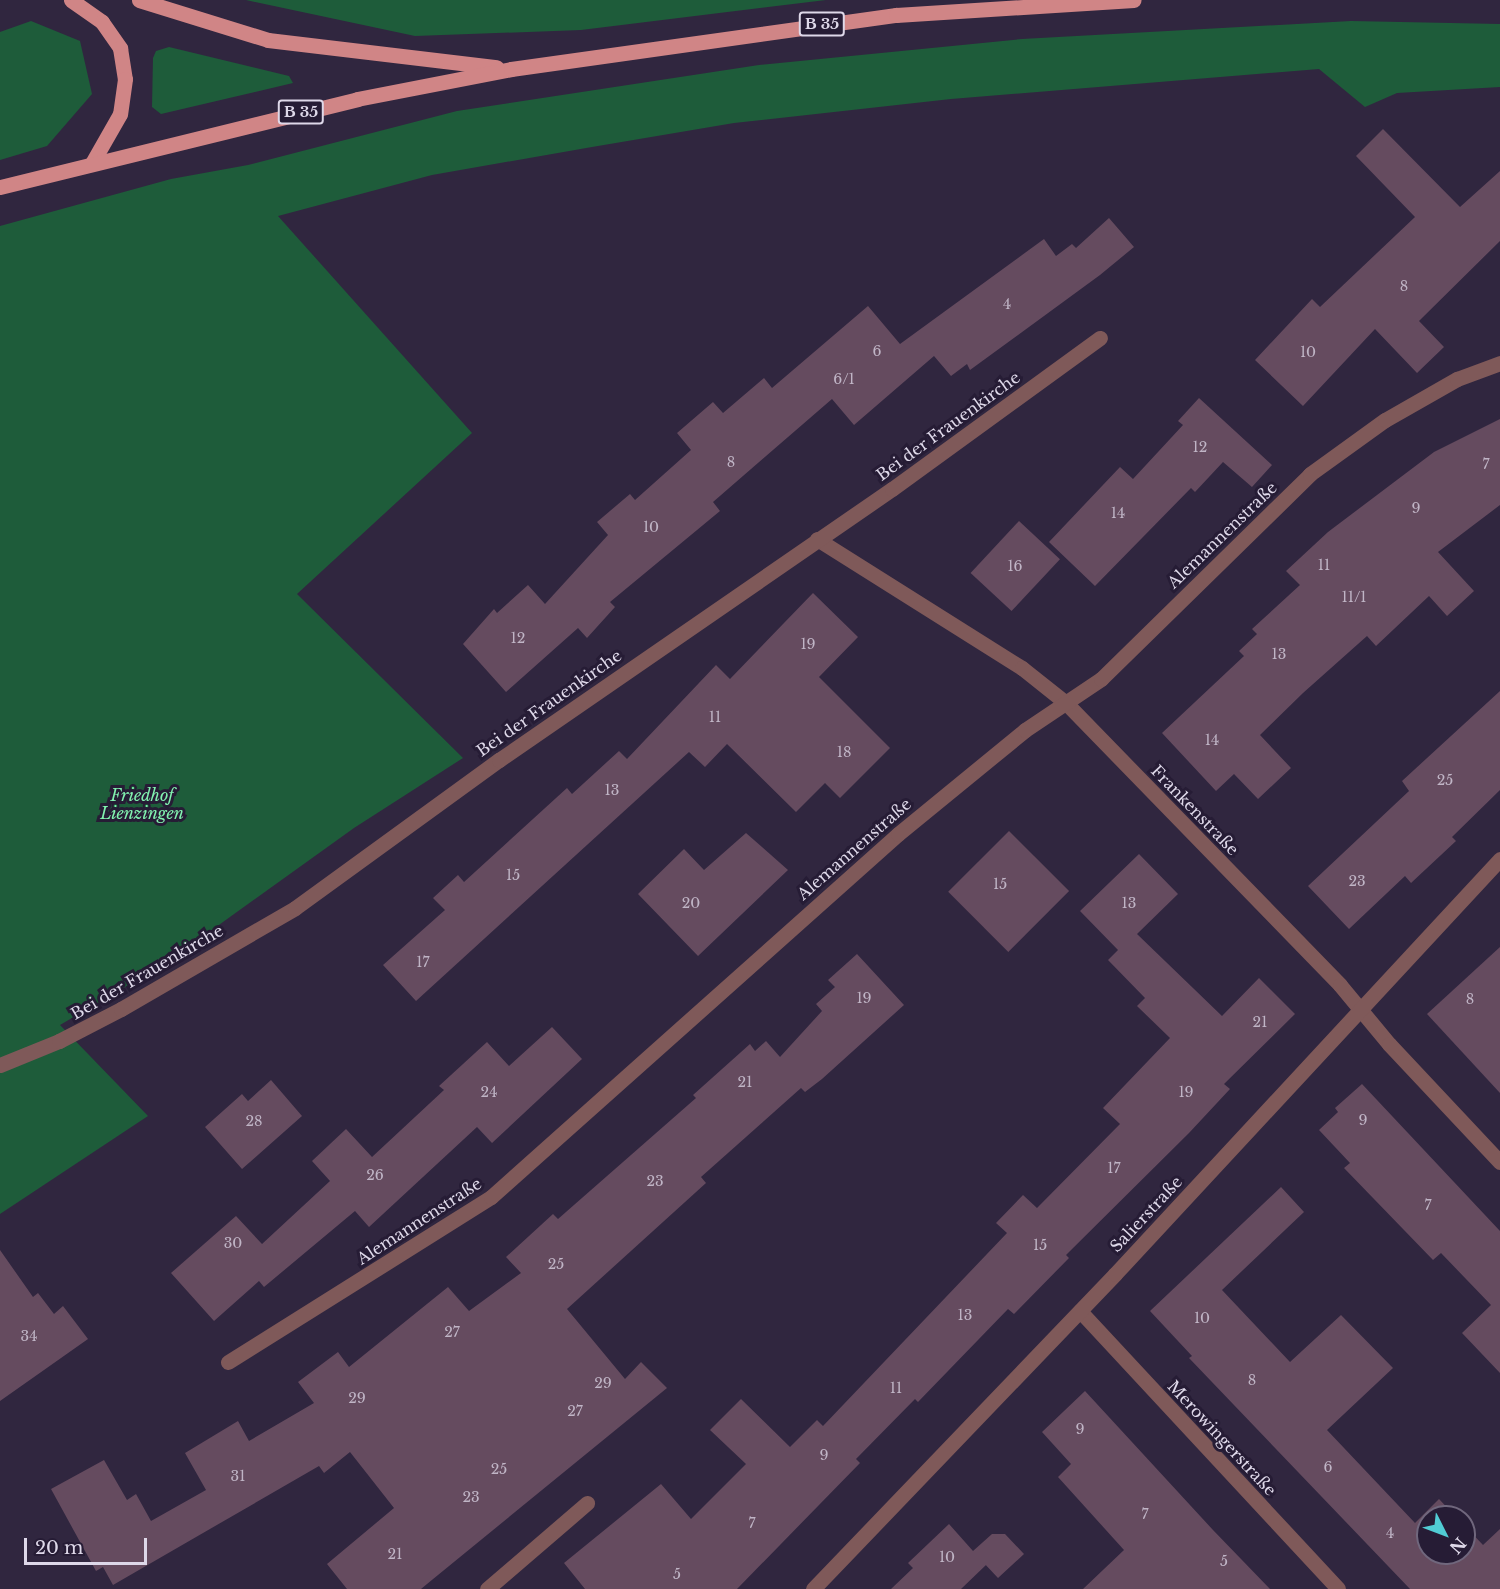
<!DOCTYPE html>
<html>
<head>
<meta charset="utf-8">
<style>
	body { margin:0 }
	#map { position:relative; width:1500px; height:1589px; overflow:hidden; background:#30263f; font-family:"Libre Baskerville",serif }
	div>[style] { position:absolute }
	.green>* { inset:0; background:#1e5c3a }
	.building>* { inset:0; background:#654b5f; transform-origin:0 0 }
	.minor>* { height:15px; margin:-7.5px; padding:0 7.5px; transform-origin:7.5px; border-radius:7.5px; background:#7f5959 }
	.primary>* { height:15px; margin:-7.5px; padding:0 7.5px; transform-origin:7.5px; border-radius:7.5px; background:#d08586 }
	span { translate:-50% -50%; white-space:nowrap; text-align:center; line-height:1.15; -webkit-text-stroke:6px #261c35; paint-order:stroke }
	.number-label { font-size:14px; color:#c0b5c6 }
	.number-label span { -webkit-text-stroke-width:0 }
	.shield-label span { padding:2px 4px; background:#261c35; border:2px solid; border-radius:4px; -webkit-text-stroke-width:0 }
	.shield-label { font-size:15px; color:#ded8e9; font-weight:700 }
	.street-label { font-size:16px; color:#ded8e9 }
	.park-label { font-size:16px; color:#82f3b0; font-style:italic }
	.north { position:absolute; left:1416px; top:1505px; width:60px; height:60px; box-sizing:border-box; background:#261c35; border:2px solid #70677d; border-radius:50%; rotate:132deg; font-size:16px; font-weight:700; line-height:24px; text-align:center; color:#ded8e9 }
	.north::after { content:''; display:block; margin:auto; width:21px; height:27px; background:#51ccd4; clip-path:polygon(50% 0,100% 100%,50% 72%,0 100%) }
	.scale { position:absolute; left:24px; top:1538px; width:123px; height:27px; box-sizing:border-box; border:3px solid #ded8e9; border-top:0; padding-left:8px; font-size:18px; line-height:21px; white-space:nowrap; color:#ded8e9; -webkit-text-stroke:4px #261c35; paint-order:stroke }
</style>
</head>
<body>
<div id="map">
	<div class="green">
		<i style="clip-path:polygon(246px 0,826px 0,581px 30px,415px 36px)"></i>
		<i style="clip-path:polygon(31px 21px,80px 41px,92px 94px,47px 146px,0 160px,0 32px)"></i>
		<i style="clip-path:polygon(1351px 21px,1500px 24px,1500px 87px,1397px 93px,1365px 107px,1319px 69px,951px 99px,734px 123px,592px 147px,432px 175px,278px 216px,472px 433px,297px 594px,463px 758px,354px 828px,166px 963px,60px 1025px,148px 1116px,0 1214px,0 226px,171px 179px,248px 165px,457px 111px,759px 65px,1022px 39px)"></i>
		<i style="clip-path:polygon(169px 47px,289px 76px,293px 83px,161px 114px,152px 107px,153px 58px,156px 51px)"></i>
	</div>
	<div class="building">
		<i style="clip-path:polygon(1383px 129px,1460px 207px,1500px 171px,1500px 241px,1419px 321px,1444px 347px,1417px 373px,1375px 329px,1303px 406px,1255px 360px,1312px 299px,1320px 307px,1415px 217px,1356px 156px)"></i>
		<i style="clip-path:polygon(1109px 218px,1134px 247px,1100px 275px,970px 370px,967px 364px,951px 376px,934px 356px,854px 425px,832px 399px,713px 502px,720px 511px,610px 602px,615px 607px,587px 638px,578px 628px,506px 692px,463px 644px,494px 609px,497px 613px,528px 585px,545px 604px,608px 535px,597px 522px,630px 494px,635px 500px,691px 450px,677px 433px,713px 402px,723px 413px,764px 378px,772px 388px,868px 306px,900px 344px,1044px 239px,1056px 256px,1072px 244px,1076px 248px)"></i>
		<i style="clip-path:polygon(1199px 398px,1272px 465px,1252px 487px,1223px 462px,1195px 492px,1191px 488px,1095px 586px,1049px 542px,1120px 467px,1133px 479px,1183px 425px,1178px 421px)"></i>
		<i style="clip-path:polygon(1500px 419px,1500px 505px,1438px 552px,1474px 591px,1447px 616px,1429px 596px,1376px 646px,1367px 636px,1303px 693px,1260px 735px,1291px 768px,1258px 799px,1234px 774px,1216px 791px,1162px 733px,1244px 656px,1239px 651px,1257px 634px,1252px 629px,1300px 585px,1286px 571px,1328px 532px,1434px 452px)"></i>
		<i style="left:1019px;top:521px;width:56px;height:71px;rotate:43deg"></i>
		<i style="clip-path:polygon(813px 593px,858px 637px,819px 677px,890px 748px,840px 798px,825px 783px,796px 812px,727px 744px,705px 767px,689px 752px,416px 1001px,383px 965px,445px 910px,433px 898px,458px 875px,464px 882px,567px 788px,572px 794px,619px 751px,627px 759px,716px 665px,730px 679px)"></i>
		<i style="clip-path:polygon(1500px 691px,1500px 790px,1452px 837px,1456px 841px,1411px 883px,1405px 876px,1349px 929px,1308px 886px,1409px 791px,1402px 781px)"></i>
		<i style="left:1009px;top:831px;width:85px;height:86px;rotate:45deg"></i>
		<i style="clip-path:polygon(746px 833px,788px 870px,698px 956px,638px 894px,684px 849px,704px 870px)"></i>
		<i style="clip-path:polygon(1139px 854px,1178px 894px,1137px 934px,1222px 1016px,1259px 978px,1295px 1014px,1224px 1084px,1230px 1089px,1189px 1133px,1066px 1255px,1069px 1258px,1014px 1314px,1008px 1309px,918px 1402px,915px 1399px,856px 1459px,860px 1463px,737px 1589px,585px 1589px,564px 1563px,661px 1484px,691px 1519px,746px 1464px,710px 1430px,741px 1399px,790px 1447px,817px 1420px,823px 1426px,1007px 1233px,996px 1223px,1023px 1195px,1037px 1208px,1120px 1124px,1103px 1108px,1170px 1038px,1137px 1006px,1145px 998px,1108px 960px,1118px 950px,1080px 911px)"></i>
		<i style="clip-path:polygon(1500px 947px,1500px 1093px,1427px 1014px)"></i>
		<i style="clip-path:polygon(857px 954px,904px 1005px,822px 1079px,805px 1092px,801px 1088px,701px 1177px,706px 1183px,567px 1309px,625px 1379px,641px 1362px,667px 1388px,427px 1584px,421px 1589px,347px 1589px,327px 1564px,394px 1508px,350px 1452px,324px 1473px,319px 1466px,113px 1585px,103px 1567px,96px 1571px,51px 1489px,104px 1460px,127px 1500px,136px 1494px,151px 1521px,206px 1490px,185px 1453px,238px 1421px,249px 1441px,314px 1403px,298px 1382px,338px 1352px,349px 1367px,448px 1287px,469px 1311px,521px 1273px,506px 1257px,553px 1214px,558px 1219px,696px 1098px,693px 1095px,750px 1044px,755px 1051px,766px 1041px,780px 1057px,822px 1011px,816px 1004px,835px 987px,828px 980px)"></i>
		<i style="clip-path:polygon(552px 1027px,582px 1059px,492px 1143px,477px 1127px,369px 1227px,355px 1211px,264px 1287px,259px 1281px,214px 1321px,171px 1273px,236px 1216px,262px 1244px,330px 1181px,312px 1161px,346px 1129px,372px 1157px,444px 1090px,439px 1086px,487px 1042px,509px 1066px)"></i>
		<i style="clip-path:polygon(271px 1080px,302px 1116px,242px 1169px,205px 1127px,242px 1094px,248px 1101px)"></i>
		<i style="clip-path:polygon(1362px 1084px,1500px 1231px,1500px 1373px,1462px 1333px,1491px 1305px,1441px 1253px,1433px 1260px,1344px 1168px,1350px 1163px,1319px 1130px,1338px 1112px,1335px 1108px)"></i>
		<i style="clip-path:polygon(1281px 1187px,1304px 1212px,1222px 1290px,1290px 1362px,1341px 1315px,1393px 1368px,1327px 1430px,1415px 1523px,1439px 1499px,1456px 1517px,1428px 1517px,1428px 1553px,1464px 1553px,1464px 1525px,1483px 1545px,1500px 1529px,1500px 1589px,1410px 1589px,1189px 1358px,1192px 1356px,1150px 1311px)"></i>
		<i style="clip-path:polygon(0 1250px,33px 1297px,38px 1293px,54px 1314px,63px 1306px,88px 1339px,0 1401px)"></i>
		<i style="clip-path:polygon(1085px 1391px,1213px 1530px,1270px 1589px,1083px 1589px,1124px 1550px,1058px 1477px,1071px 1464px,1042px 1432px)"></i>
		<i style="clip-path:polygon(949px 1524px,973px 1551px,992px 1534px,1005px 1534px,1024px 1554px,998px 1578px,982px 1561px,986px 1565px,961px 1589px,891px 1589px,913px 1568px,908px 1563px)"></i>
	</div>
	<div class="minor">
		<i style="left:817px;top:539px;width:242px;rotate:32.2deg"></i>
		<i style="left:1022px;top:668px;width:56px;rotate:38.5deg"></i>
		<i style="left:1066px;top:703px;width:393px;rotate:45.8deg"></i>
		<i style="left:1340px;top:985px;width:77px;rotate:50.3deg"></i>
		<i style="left:1389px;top:1044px;width:162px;rotate:46.8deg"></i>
		<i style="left:0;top:1065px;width:64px;rotate:-22.1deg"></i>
		<i style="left:59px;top:1041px;width:70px;rotate:-27.3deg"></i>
		<i style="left:121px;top:1009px;width:201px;rotate:-30.1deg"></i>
		<i style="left:295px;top:908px;width:252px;rotate:-36deg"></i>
		<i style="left:499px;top:760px;width:477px;rotate:-34.6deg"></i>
		<i style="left:892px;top:489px;width:257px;rotate:-36deg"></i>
		<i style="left:1080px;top:1311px;width:379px;rotate:47.1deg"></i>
		<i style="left:228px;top:1362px;width:310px;rotate:-32.1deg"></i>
		<i style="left:491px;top:1197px;width:545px;rotate:-41.73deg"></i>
		<i style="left:898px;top:834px;width:164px;rotate:-39.3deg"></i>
		<i style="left:1025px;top:730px;width:92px;rotate:-33.9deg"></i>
		<i style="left:1101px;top:679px;width:293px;rotate:-44.4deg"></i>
		<i style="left:1310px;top:474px;width:92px;rotate:-35.8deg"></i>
		<i style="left:1385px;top:420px;width:83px;rotate:-29.7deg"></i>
		<i style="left:1457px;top:379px;width:46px;rotate:-20.4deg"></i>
		<i style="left:487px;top:1589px;width:132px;rotate:-40.7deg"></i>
		<i style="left:813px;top:1589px;width:436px;rotate:-46.2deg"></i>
		<i style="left:1115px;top:1274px;width:566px;rotate:-47.15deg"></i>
	</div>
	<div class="primary">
		<i style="left:71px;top:0;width:38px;rotate:35deg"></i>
		<i style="left:102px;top:22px;width:32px;rotate:55deg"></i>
		<i style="left:120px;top:48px;width:31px;rotate:81deg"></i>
		<i style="left:125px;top:79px;width:35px;rotate:98deg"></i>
		<i style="left:120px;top:114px;width:56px;rotate:119.7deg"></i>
		<i style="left:139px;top:0;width:135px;rotate:17.2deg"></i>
		<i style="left:268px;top:40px;width:230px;rotate:6.8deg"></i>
		<i style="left:0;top:187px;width:368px;rotate:-13.8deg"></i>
		<i style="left:357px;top:99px;width:157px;rotate:-11deg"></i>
		<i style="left:511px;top:69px;width:389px;rotate:-8deg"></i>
		<i style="left:896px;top:15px;width:238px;rotate:-3.6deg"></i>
	</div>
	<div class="number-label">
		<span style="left:1404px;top:286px">8</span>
		<span style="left:1007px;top:304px">4</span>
		<span style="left:877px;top:351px">6</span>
		<span style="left:1308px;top:352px">10</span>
		<span style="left:844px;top:379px">6/1</span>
		<span style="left:1200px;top:447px">12</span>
		<span style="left:731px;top:462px">8</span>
		<span style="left:1486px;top:464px">7</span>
		<span style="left:1416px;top:508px">9</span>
		<span style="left:1118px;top:513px">14</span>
		<span style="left:651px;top:527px">10</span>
		<span style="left:1324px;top:565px">11</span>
		<span style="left:1015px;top:566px">16</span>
		<span style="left:1354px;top:597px">11/1</span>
		<span style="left:518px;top:638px">12</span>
		<span style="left:808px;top:644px">19</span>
		<span style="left:1279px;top:654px">13</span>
		<span style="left:715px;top:717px">11</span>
		<span style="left:1212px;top:740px">14</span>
		<span style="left:844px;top:752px">18</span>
		<span style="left:1445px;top:780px">25</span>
		<span style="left:612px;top:790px">13</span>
		<span style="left:513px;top:875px">15</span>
		<span style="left:1357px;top:881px">23</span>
		<span style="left:1000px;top:884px">15</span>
		<span style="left:691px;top:903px">20</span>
		<span style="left:1129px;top:903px">13</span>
		<span style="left:423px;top:962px">17</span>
		<span style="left:864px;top:998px">19</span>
		<span style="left:1470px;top:999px">8</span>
		<span style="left:1260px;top:1022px">21</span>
		<span style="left:745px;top:1082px">21</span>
		<span style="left:489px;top:1092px">24</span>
		<span style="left:1186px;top:1092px">19</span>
		<span style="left:1363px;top:1120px">9</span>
		<span style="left:254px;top:1121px">28</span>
		<span style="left:1114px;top:1168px">17</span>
		<span style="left:375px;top:1175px">26</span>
		<span style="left:655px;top:1181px">23</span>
		<span style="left:1428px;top:1205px">7</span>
		<span style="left:233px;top:1243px">30</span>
		<span style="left:1040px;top:1245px">15</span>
		<span style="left:556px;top:1264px">25</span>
		<span style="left:965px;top:1315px">13</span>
		<span style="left:1202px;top:1318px">10</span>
		<span style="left:452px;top:1332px">27</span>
		<span style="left:29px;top:1336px">34</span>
		<span style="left:1252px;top:1380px">8</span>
		<span style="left:603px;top:1383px">29</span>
		<span style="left:896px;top:1388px">11</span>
		<span style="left:357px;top:1398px">29</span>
		<span style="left:575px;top:1411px">27</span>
		<span style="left:1080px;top:1429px">9</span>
		<span style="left:824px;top:1455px">9</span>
		<span style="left:1328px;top:1467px">6</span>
		<span style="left:499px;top:1469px">25</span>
		<span style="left:238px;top:1476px">31</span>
		<span style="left:471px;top:1497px">23</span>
		<span style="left:1145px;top:1514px">7</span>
		<span style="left:752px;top:1523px">7</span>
		<span style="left:1390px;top:1533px">4</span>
		<span style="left:395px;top:1554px">21</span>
		<span style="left:947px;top:1557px">10</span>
		<span style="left:1224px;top:1561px">5</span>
		<span style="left:677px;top:1574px">5</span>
	</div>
	<div class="shield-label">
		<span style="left:822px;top:24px">B 35</span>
		<span style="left:301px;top:112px">B 35</span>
	</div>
	<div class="street-label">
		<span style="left:948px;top:426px;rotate:-36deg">Bei der Frauenkirche</span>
		<span style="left:1222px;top:535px;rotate:-44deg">Alemannenstraße</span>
		<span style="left:549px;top:703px;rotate:-35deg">Bei der Frauenkirche</span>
		<span style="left:1195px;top:810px;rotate:46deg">Frankenstraße</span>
		<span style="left:854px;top:849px;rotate:-41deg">Alemannenstraße</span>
		<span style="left:147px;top:972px;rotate:-30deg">Bei der Frauenkirche</span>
		<span style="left:1146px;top:1214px;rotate:-47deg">Salierstraße</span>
		<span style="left:419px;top:1221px;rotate:-33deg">Alemannenstraße</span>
		<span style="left:1222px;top:1438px;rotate:47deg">Merowingerstraße</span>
	</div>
	<div class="park-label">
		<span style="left:142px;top:804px">Friedhof<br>Lienzingen</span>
	</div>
	<div class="north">N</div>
	<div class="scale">20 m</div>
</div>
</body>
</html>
